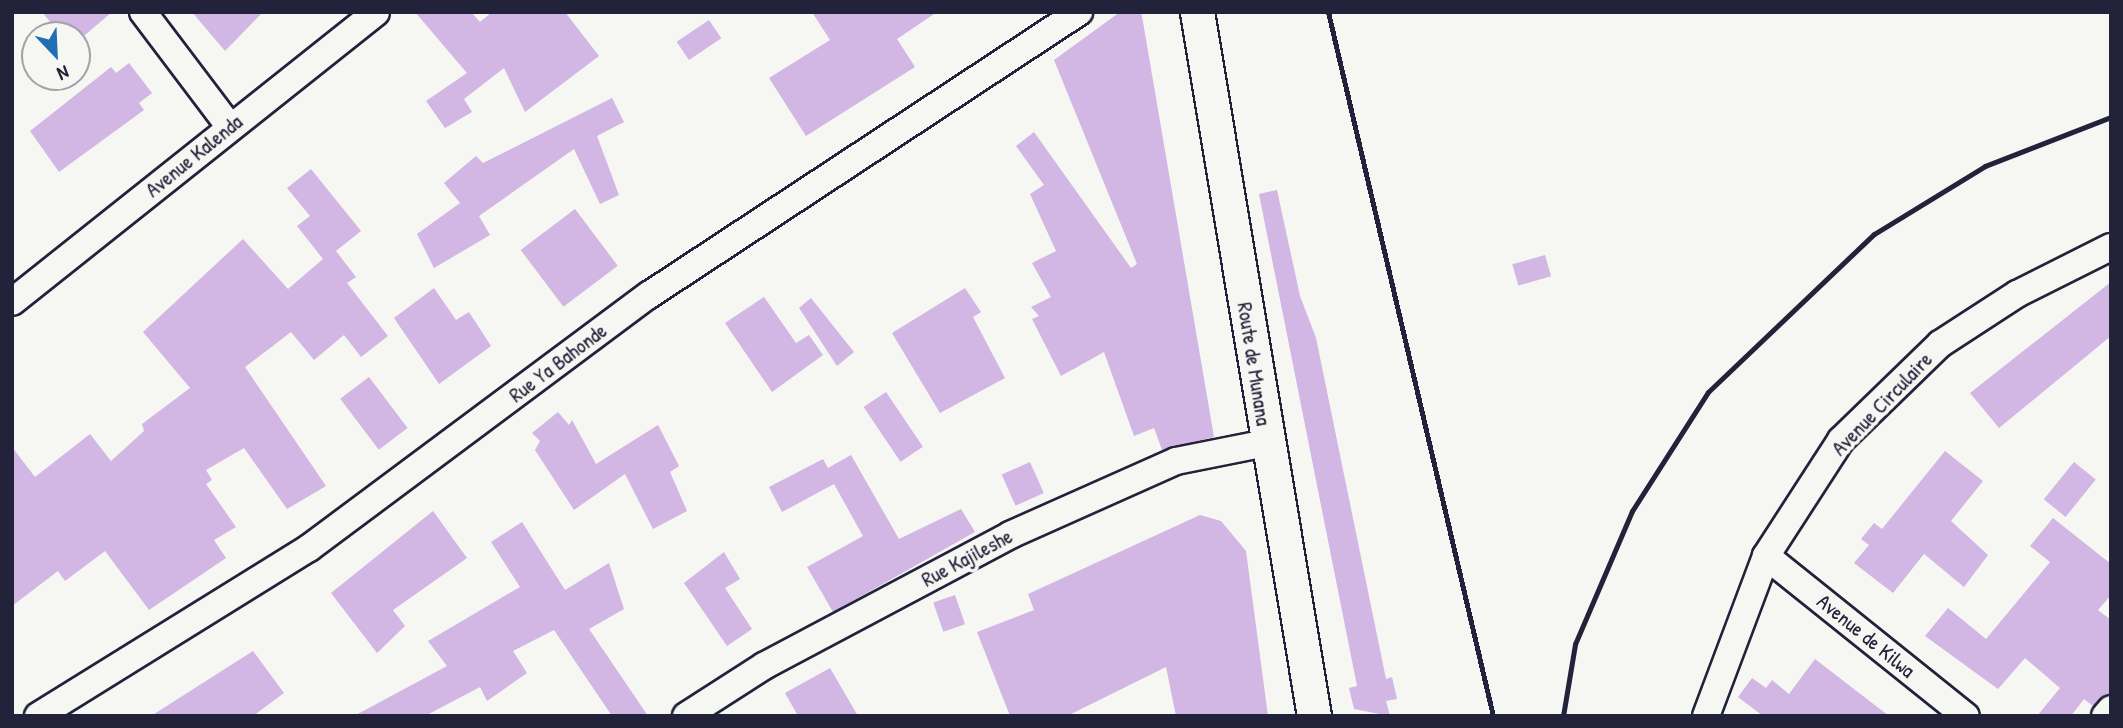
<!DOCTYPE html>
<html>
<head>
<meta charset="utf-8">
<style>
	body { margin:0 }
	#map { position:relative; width:2123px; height:728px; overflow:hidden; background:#f6f6f2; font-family:"Patrick Hand",sans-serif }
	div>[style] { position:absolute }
	.building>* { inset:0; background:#d2b6e4; transform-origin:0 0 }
	.roads { filter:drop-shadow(2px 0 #22223b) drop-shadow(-2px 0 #22223b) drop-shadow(0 2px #22223b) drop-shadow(0 -2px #22223b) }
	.minor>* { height:26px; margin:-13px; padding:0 13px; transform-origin:13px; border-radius:13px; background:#f6f6f2 }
	.major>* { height:33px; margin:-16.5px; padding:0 16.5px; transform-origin:16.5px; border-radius:16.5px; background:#f6f6f2 }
	.rail>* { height:5px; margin:-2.5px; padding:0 2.5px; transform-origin:2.5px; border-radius:2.5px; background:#22223b }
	span { translate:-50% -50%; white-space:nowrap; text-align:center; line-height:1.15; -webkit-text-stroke:7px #f6f6f2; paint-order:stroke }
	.street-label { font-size:21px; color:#22223b }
	.frame { position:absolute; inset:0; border:14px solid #22223b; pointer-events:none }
	.north { position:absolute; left:21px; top:21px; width:70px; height:70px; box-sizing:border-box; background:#f6f6f2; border:2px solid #a1a1a9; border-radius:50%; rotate:157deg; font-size:19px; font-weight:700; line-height:28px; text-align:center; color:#22223b }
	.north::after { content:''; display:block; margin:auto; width:24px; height:32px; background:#1f6fb2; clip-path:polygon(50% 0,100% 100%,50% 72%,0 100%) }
</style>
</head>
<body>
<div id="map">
	<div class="building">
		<i style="clip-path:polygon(42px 12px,112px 12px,85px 35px,61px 35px)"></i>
		<i style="clip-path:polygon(192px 12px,263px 12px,225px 51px)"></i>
		<i style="clip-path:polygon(415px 12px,471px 12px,480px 22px,492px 12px,565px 12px,599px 56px,525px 112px,504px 68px,464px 99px,472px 112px,445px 128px,426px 101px,467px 73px)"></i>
		<i style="clip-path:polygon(812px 12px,937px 12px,897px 39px,915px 67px,806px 136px,769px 78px,830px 40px)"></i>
		<i style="clip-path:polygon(1120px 12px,1141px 12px,1143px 22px,1214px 437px,1162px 450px,1154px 428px,1134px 436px,1104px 352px,1061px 376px,1032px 319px,1039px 316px,1031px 307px,1051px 297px,1032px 263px,1056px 251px,1030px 194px,1044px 185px,1016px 146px,1034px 132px,1131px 268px,1137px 264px,1054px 60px)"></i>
		<i style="left:709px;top:20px;width:22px;height:39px;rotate:56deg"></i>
		<i style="clip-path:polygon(129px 63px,152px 93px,139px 103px,144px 110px,59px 172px,30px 131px,111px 67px,116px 73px)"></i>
		<i style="clip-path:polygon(612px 98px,624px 122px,597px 136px,619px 195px,600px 204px,574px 149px,479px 216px,490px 235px,434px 268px,417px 234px,460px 203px,444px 183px,476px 156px,483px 163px)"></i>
		<i style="clip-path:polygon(311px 169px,361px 231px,336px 251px,356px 277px,347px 283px,388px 336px,361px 357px,344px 335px,314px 360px,291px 332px,245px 367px,326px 486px,287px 509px,244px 448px,206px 470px,212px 480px,206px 484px,236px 527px,214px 540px,226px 558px,149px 610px,105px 551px,65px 581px,58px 571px,12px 606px,12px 447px,35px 477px,90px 434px,111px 461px,144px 431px,142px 424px,190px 388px,143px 332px,243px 239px,288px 289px,323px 259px,297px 226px,310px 216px,287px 188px)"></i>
		<i style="clip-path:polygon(1277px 190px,1300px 296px,1316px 338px,1386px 679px,1392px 677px,1397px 699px,1386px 701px,1390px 716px,1354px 709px,1349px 688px,1357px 686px,1259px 194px)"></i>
		<i style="left:575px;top:209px;width:71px;height:68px;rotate:53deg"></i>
		<i style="left:1545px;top:255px;width:22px;height:34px;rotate:74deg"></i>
		<i style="clip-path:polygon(2111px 282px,2111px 336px,1999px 428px,1970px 393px)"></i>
		<i style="clip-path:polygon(434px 288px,456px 320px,469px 312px,491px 346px,439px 384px,394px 318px)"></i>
		<i style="clip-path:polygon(965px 288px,981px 312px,973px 317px,1005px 378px,940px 413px,892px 333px)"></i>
		<i style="clip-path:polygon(764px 297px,796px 343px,809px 335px,823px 355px,772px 392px,725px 323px)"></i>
		<i style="clip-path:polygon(811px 298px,854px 352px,837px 366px,799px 308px)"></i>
		<i style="left:369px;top:377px;width:64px;height:36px;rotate:53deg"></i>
		<i style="left:886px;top:392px;width:66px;height:27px;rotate:56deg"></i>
		<i style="clip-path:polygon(558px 412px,569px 425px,572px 420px,596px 464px,658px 425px,679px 466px,670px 472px,687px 511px,653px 529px,625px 474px,574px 510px,535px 450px,540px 441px,532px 433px)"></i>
		<i style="clip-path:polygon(1945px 451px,1983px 481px,1951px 521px,1988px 555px,1964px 587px,1924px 554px,1893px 593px,1854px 563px,1869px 545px,1861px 539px,1874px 523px,1882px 529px)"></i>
		<i style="clip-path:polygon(851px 455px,899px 539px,961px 509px,975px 532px,833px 612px,807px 567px,863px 536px,834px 484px,782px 512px,769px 487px,823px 459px,828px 468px)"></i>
		<i style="left:1030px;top:462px;width:34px;height:31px;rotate:66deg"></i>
		<i style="left:2074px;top:462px;width:28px;height:48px;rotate:39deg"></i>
		<i style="clip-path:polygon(433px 511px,467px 558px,393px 610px,405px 626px,377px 653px,331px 593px)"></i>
		<i style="clip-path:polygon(1200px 515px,1221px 521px,1246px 551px,1268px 716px,1176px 716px,1166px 667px,1067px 716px,1010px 716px,977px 632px,1034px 610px,1028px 594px)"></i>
		<i style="clip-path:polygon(2053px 518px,2111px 564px,2111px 595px,2098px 610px,2111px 620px,2111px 694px,2093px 706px,2084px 699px,2071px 716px,2037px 716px,2060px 688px,2025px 658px,1998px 689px,1925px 636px,1948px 608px,1986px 639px,2050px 562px,2030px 546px)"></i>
		<i style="clip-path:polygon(522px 522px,565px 590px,609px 563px,624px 609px,589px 629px,648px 716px,612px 716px,554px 630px,513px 651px,527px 673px,487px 701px,480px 687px,425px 716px,354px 716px,447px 666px,428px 641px,520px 587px,491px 542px)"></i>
		<i style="clip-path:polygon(724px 552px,740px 579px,725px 588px,752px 629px,727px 646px,684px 583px)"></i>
		<i style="left:955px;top:595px;width:31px;height:23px;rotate:71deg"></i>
		<i style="clip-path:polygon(253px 651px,284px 693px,253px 716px,151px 716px)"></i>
		<i style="clip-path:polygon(1815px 659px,1889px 716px,1763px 716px,1738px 697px,1752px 678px,1766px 688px,1772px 680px,1789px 694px)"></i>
		<i style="clip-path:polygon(830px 668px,858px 716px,798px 716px,785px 693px)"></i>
	</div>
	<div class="roads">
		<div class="minor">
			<i style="left:143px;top:12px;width:144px;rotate:52.9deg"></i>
			<i style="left:12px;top:302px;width:465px;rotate:-38.5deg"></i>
			<i style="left:1766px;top:556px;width:256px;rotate:38.7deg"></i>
			<i style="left:38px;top:716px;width:319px;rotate:-31.8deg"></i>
			<i style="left:309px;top:548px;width:424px;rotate:-36.7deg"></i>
			<i style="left:649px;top:295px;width:515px;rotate:-33.35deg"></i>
			<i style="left:686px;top:716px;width:93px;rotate:-32.7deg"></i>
			<i style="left:764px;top:666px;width:279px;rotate:-28deg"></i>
			<i style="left:1010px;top:535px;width:182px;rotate:-24deg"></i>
			<i style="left:1176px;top:461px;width:92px;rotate:-11.3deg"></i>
			<i style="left:1706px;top:716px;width:171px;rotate:-69.4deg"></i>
			<i style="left:1766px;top:556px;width:138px;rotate:-57.1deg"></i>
			<i style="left:1841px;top:440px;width:138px;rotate:-44.1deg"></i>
			<i style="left:1940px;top:344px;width:92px;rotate:-33deg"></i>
			<i style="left:2017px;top:294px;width:105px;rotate:-26.6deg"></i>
			<i style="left:2105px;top:716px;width:9px;rotate:-49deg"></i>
		</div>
		<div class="major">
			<i style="left:1197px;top:12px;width:714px;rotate:80.56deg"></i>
		</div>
	</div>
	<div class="rail">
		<i style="left:1328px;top:12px;width:723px;rotate:76.81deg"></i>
		<i style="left:1563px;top:716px;width:73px;rotate:-80.5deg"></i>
		<i style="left:1575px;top:644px;width:145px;rotate:-66.8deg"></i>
		<i style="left:1632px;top:511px;width:141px;rotate:-57.4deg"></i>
		<i style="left:1708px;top:392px;width:229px;rotate:-43.6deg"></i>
		<i style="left:1874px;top:234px;width:130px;rotate:-31.5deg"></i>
		<i style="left:1985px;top:166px;width:135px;rotate:-21.3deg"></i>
	</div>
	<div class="street-label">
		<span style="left:194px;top:156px;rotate:-39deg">Avenue Kalenda</span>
		<span style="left:558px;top:363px;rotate:-37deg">Rue Ya Bahonde</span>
		<span style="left:1254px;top:364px;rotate:81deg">Route de Munana</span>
		<span style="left:1882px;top:404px;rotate:-46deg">Avenue Circulaire</span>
		<span style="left:967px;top:558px;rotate:-28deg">Rue Kajileshe</span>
		<span style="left:1866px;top:636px;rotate:39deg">Avenue de Kilwa</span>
	</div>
	<div class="frame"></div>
	<div class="north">N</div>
</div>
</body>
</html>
